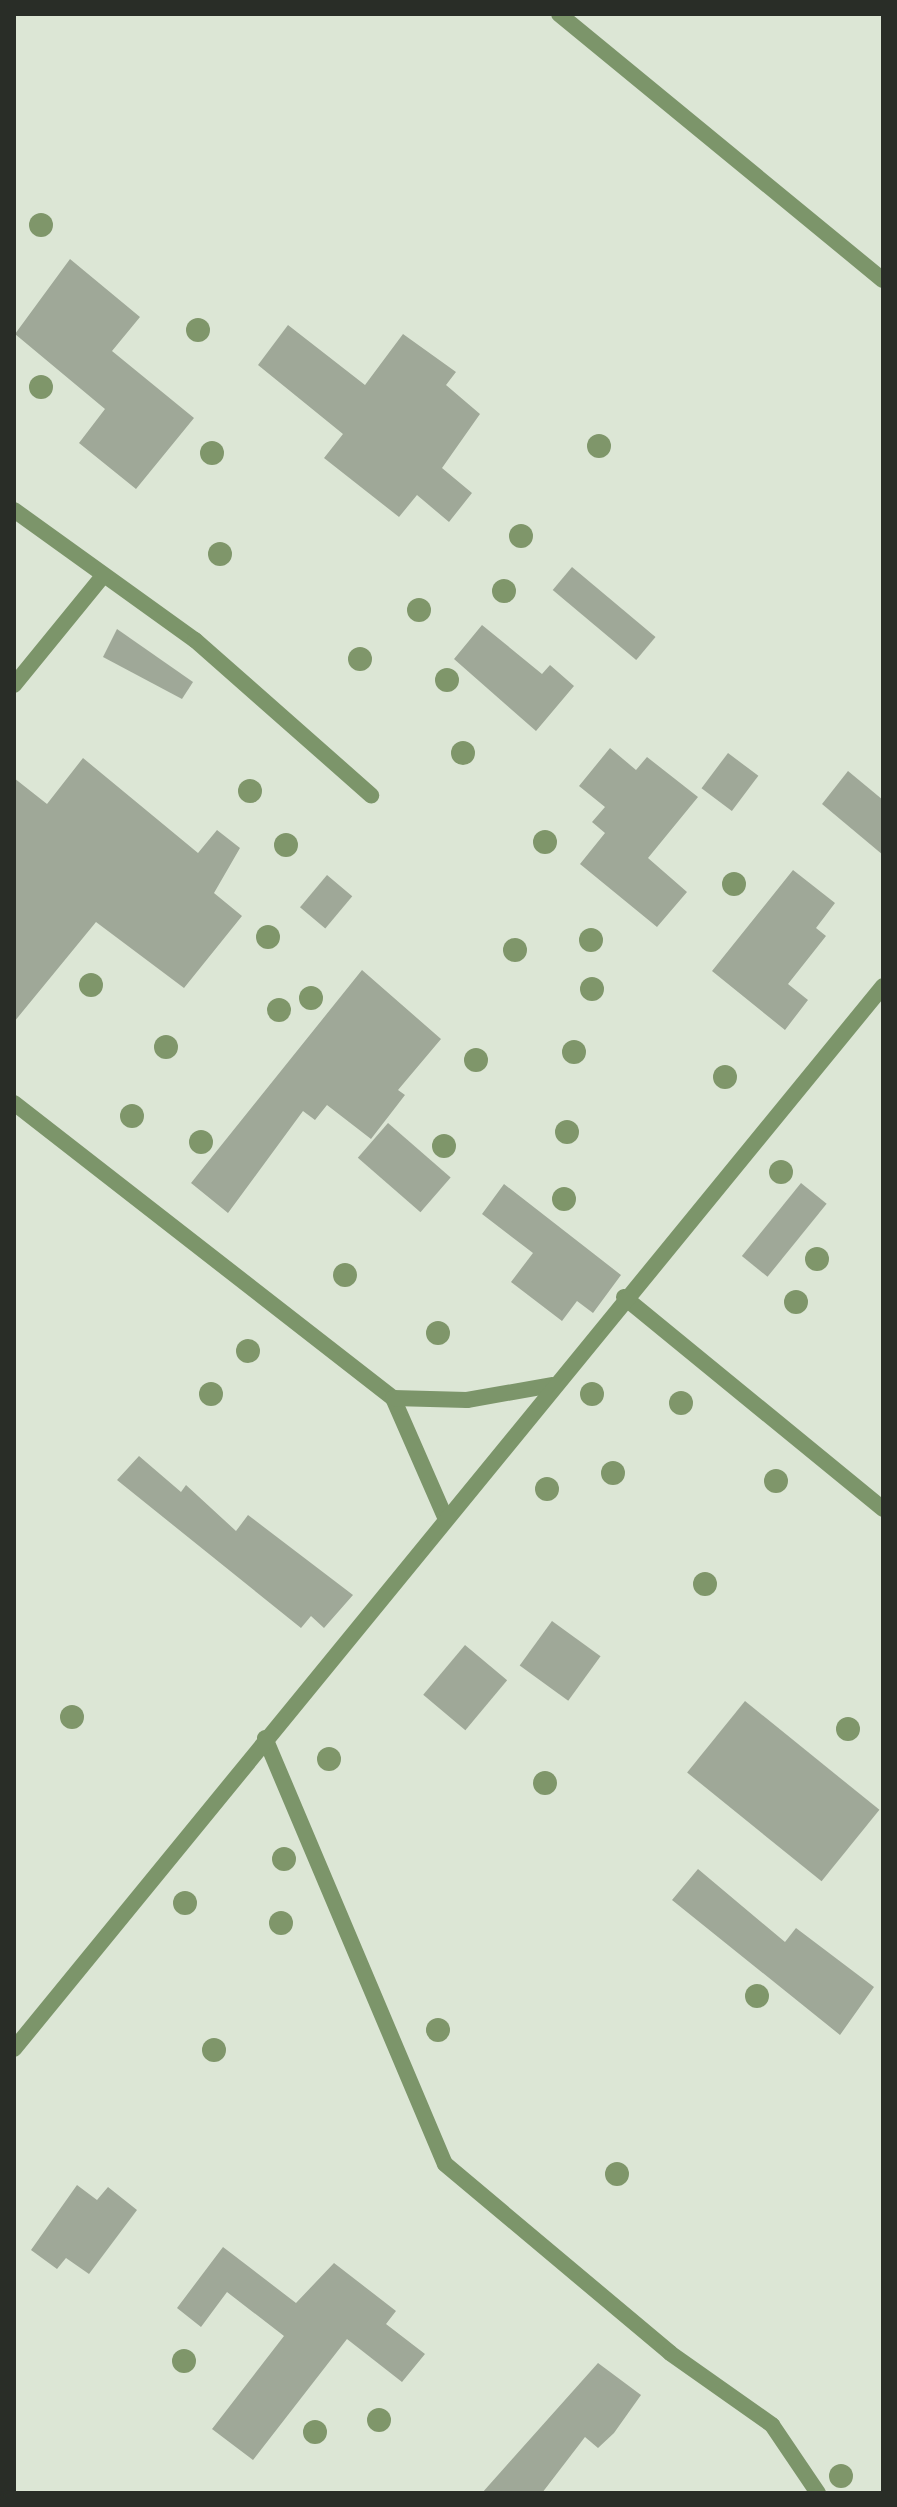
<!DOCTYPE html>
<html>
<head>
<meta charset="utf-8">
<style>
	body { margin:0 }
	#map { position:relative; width:897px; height:2507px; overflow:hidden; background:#dce6d5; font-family:Ubuntu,sans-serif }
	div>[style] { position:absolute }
	.building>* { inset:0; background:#9fa898; transform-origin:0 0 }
	.minor>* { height:16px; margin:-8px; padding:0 8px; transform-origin:8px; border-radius:8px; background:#7c956a }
	.tertiary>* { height:16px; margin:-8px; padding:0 8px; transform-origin:8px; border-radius:8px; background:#7c956a }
	.trees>* { width:24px; height:24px; margin:-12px; border-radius:50%; background:#7f966a }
	span { translate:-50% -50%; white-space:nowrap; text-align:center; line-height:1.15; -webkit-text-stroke:7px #dce6d5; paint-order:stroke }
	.frame { position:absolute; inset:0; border:16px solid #292d27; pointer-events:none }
</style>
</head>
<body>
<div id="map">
	<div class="building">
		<i style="clip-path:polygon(70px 259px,140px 317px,112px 351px,194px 418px,136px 489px,79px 443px,105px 409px,15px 334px)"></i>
		<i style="clip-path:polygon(288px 325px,365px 385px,403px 334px,456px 372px,446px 385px,480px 414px,442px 468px,472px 493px,449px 522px,417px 495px,399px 517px,324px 458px,343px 434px,258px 365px)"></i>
		<i style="left:572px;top:567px;width:109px;height:30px;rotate:40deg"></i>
		<i style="clip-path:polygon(482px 625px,542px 674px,550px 665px,574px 686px,536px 731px,454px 659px)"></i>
		<i style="clip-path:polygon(117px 629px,193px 682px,182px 699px,103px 657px)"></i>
		<i style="clip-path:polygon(610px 748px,636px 770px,647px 757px,698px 797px,648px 858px,687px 892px,657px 927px,580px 864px,605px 833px,592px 822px,605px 807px,579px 786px)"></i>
		<i style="left:728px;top:753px;width:38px;height:44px;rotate:37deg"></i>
		<i style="clip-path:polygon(83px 758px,198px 853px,217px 830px,240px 848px,214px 893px,242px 916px,184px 988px,96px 922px,14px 1022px,14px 778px,47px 804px)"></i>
		<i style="clip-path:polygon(848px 771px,883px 800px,883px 855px,822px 804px)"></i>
		<i style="clip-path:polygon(793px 870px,835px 903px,816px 928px,826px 936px,788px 984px,808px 1000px,785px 1030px,712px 971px)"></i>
		<i style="left:327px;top:875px;width:33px;height:42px;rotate:40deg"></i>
		<i style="clip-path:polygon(362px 970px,441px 1039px,398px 1090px,405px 1095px,371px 1139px,327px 1105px,315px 1120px,303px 1111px,228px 1213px,191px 1183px)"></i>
		<i style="left:388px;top:1123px;width:83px;height:46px;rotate:41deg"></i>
		<i style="left:801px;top:1183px;width:33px;height:94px;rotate:39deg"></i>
		<i style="clip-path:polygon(504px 1184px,621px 1275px,593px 1313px,577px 1301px,562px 1321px,511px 1282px,533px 1253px,482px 1214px)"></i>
		<i style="clip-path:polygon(139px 1456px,181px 1492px,186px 1485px,236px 1531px,248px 1515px,353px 1595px,324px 1628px,311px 1616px,301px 1628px,117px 1480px)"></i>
		<i style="left:552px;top:1621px;width:60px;height:55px;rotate:36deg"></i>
		<i style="left:465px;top:1645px;width:55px;height:65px;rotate:40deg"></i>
		<i style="left:745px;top:1701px;width:173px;height:92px;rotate:39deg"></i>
		<i style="clip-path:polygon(698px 1869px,785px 1942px,796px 1928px,874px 1987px,840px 2035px,672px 1900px)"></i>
		<i style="clip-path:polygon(77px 2185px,97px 2200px,108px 2187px,137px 2210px,89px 2274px,66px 2258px,57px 2269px,31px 2250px)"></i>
		<i style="clip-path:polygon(223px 2247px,296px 2303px,334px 2263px,396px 2311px,386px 2324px,425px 2354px,402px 2382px,347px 2339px,253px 2460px,212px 2429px,284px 2336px,227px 2292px,201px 2327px,177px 2308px)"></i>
		<i style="clip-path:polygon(598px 2363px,641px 2395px,614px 2433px,598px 2448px,585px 2437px,542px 2493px,482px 2493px)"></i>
	</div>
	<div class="minor">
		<i style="left:559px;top:14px;width:419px;rotate:39.4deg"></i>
		<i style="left:14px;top:510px;width:223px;rotate:35.7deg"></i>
		<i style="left:195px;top:640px;width:235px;rotate:41.4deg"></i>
		<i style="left:14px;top:685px;width:141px;rotate:-50.8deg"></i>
		<i style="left:14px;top:1103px;width:480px;rotate:37.9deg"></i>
		<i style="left:393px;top:1398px;width:128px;rotate:66.4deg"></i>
		<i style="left:624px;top:1297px;width:335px;rotate:39.3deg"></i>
		<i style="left:393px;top:1398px;width:74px;rotate:1.5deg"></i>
		<i style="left:467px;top:1400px;width:86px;rotate:-10deg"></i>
		<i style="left:265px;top:1738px;width:462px;rotate:67.1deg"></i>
		<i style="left:445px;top:2164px;width:294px;rotate:40deg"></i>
		<i style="left:670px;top:2353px;width:125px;rotate:35.2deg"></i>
		<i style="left:772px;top:2425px;width:82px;rotate:55.9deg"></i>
	</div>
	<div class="tertiary">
		<i style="left:14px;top:2049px;width:1373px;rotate:-50.73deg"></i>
	</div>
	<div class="trees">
		<i style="left:41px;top:225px"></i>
		<i style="left:198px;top:330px"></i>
		<i style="left:41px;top:387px"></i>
		<i style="left:599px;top:446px"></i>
		<i style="left:212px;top:453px"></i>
		<i style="left:521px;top:536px"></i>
		<i style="left:220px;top:554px"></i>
		<i style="left:504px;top:591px"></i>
		<i style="left:419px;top:610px"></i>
		<i style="left:360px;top:659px"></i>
		<i style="left:447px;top:680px"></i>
		<i style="left:463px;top:753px"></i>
		<i style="left:250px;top:791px"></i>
		<i style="left:545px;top:842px"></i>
		<i style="left:286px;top:845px"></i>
		<i style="left:734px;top:884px"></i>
		<i style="left:268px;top:937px"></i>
		<i style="left:591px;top:940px"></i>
		<i style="left:515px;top:950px"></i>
		<i style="left:91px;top:985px"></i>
		<i style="left:592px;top:989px"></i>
		<i style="left:311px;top:998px"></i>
		<i style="left:279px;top:1010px"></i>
		<i style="left:166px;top:1047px"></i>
		<i style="left:574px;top:1052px"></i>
		<i style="left:476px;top:1060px"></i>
		<i style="left:725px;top:1077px"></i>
		<i style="left:132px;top:1116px"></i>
		<i style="left:567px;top:1132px"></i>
		<i style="left:201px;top:1142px"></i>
		<i style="left:444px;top:1146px"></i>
		<i style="left:781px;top:1172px"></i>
		<i style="left:564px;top:1199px"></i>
		<i style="left:817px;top:1259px"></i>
		<i style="left:345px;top:1275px"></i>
		<i style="left:796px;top:1302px"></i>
		<i style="left:438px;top:1333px"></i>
		<i style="left:248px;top:1351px"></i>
		<i style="left:211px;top:1394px"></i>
		<i style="left:592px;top:1394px"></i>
		<i style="left:681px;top:1403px"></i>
		<i style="left:613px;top:1473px"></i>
		<i style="left:776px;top:1481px"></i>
		<i style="left:547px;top:1489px"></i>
		<i style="left:705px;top:1584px"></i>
		<i style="left:72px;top:1717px"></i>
		<i style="left:848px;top:1729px"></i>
		<i style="left:329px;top:1759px"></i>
		<i style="left:545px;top:1783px"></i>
		<i style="left:284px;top:1859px"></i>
		<i style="left:185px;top:1903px"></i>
		<i style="left:281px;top:1923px"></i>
		<i style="left:757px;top:1996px"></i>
		<i style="left:438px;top:2030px"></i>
		<i style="left:214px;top:2050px"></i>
		<i style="left:617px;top:2174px"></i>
		<i style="left:184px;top:2361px"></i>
		<i style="left:379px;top:2420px"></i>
		<i style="left:315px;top:2432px"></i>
		<i style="left:841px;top:2476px"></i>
	</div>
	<div class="frame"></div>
</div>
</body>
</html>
